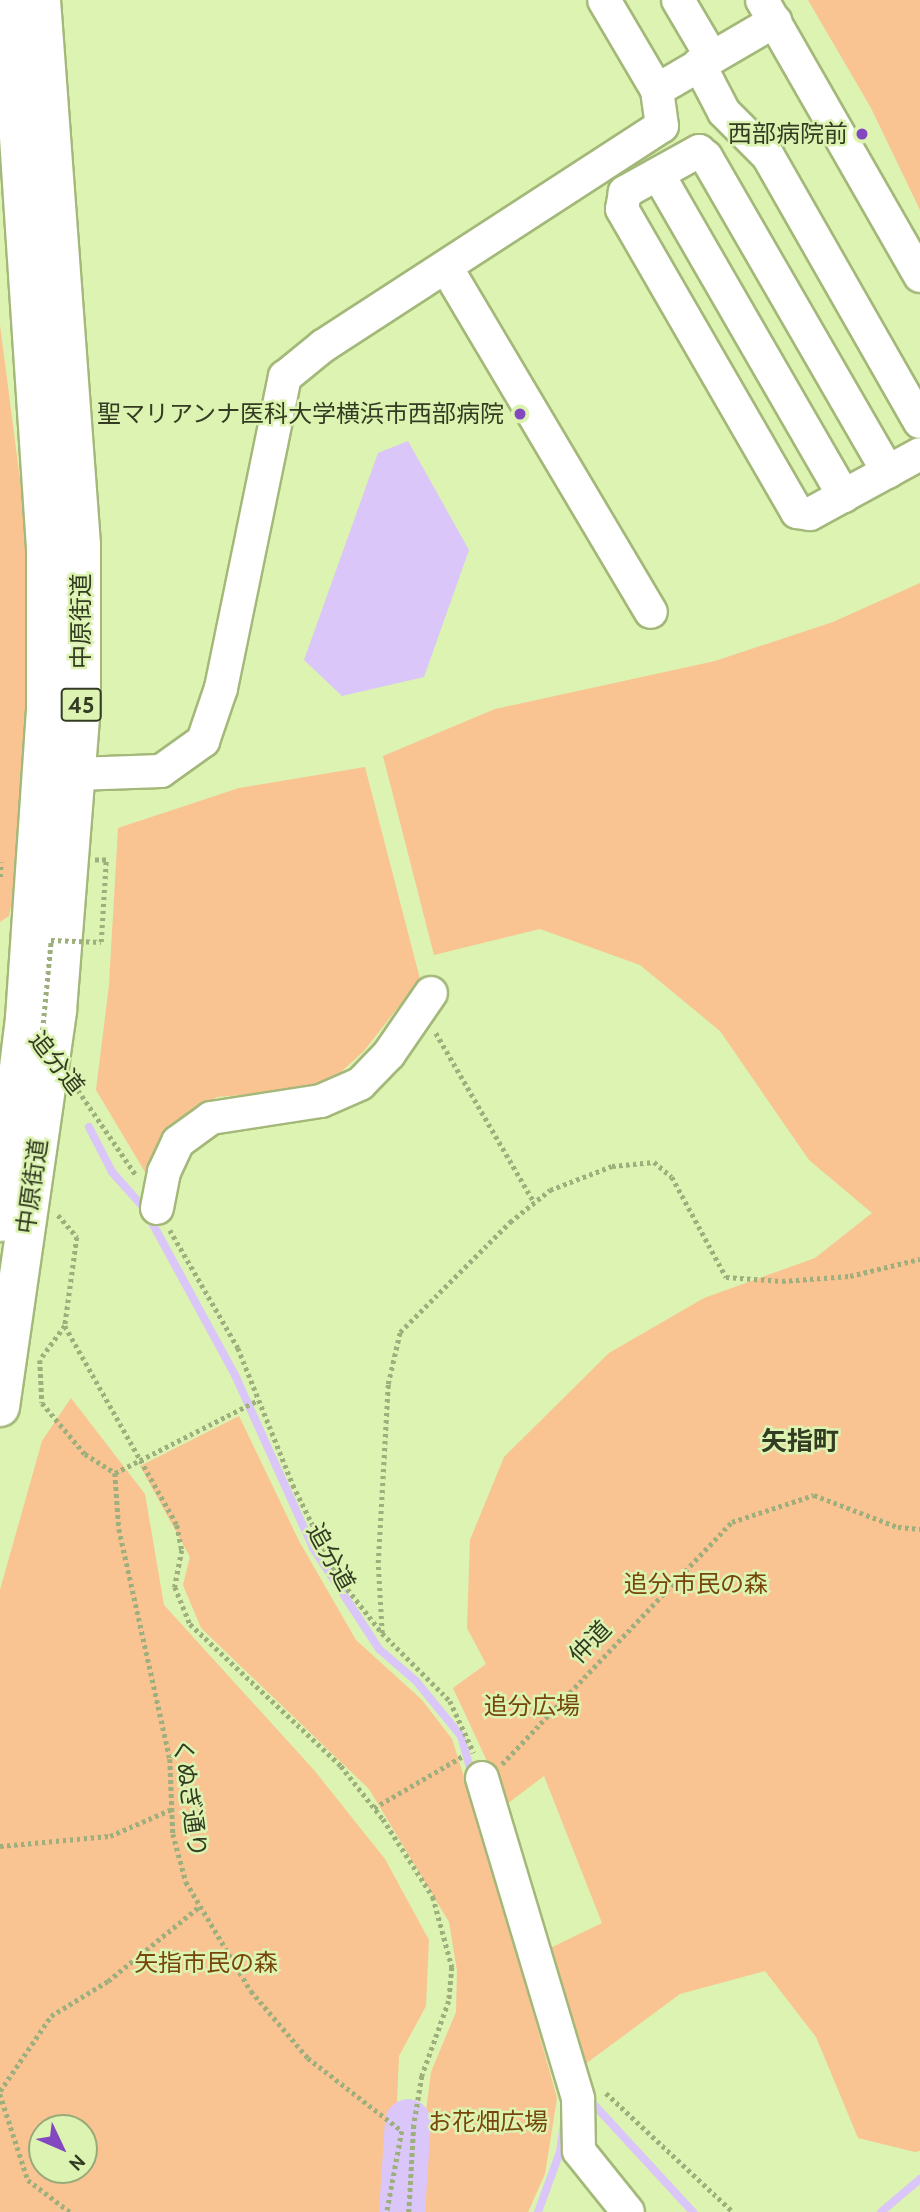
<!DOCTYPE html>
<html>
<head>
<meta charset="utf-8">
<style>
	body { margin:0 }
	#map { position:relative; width:920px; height:2212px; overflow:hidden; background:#dcf3b1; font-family:Cabin,"Noto Sans JP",sans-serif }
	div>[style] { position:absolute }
	.green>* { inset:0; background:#f9c392 }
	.water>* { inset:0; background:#dac6f8 }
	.stream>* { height:8px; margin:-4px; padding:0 4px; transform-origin:4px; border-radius:4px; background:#dac6f8 }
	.river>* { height:46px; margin:-23px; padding:0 23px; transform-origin:23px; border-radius:23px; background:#dac6f8 }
	.path>* { height:4.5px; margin-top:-2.25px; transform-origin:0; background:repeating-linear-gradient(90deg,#9daf7c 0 3.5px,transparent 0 7px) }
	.roads { filter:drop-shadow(2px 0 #a3b879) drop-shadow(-2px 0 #a3b879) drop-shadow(0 2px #a3b879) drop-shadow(0 -2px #a3b879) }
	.minor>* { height:32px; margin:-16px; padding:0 16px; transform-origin:16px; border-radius:16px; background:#fff }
	.major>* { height:38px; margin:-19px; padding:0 19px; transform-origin:19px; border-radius:19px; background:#fff }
	.path-bridge>* { height:4.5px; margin-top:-2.25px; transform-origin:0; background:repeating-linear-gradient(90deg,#9daf7c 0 3.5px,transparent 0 7px) }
	.dots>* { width:19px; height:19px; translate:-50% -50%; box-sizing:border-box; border:4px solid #dcf3b1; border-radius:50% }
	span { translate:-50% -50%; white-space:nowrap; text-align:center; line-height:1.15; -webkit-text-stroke:5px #dcf3b1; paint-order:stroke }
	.shield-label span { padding:2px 5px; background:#dcf3b1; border:2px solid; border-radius:5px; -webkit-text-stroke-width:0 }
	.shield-label { font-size:23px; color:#333c22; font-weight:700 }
	.poi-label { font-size:24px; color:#333c22 }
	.right { translate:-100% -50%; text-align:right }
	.street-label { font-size:24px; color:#333c22 }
	.park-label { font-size:24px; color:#77460a }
	.neighbourhood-label { font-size:26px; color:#333c22; font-weight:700 }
	.north { position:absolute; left:28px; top:2114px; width:70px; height:70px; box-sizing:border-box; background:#dcf3b1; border:2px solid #98aa78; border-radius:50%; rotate:134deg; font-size:19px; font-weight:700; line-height:28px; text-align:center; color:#333c22 }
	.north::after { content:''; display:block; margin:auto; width:24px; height:32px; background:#8348bf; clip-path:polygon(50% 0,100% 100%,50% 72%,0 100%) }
</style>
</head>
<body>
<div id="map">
	<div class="green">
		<i style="clip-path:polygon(808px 0,920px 0,920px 210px,871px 108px)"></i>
		<i style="clip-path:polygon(0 325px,29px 549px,23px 846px,9px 916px,0 922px)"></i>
		<i style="clip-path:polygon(920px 583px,920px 2151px,915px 2152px,858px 2138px,816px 2037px,765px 1971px,680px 1994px,584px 2065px,542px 1952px,602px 1923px,544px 1776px,507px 1804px,453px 1688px,486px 1664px,467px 1628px,470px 1540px,504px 1457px,609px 1353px,704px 1298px,815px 1258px,872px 1213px,809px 1160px,720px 1031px,640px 965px,540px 929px,434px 955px,383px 756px,495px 709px,715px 661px,833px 622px)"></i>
		<i style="clip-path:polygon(365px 767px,420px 979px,364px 1051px,332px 1080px,294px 1091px,217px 1097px,172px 1123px,145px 1172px,96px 1090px,109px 985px,118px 828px,239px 788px)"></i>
		<i style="clip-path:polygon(evenodd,71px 1398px,145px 1494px,164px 1605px,314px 1770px,385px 1859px,429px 1940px,426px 2006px,399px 2056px,392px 2212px,0 2212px,0 1590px,42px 1441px,71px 1398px,42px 2128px,84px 2128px,84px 2170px,42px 2170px,42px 2128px)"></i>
		<i style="clip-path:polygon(239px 1416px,299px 1541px,356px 1640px,422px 1700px,452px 1739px,495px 1875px,557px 2098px,545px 2174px,528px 2212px,413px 2212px,431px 2072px,456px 2012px,457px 1971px,449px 1922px,369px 1789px,201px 1628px,183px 1585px,190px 1557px,140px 1466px)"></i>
	</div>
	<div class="water">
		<i style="clip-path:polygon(408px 441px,469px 550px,424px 677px,342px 696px,304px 660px,378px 453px)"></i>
	</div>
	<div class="stream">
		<i style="left:89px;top:1127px;width:51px;rotate:62.9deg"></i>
		<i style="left:112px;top:1172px;width:48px;rotate:48.4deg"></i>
		<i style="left:144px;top:1208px;width:190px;rotate:61.4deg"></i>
		<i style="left:235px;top:1375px;width:190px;rotate:65.7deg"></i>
		<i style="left:313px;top:1548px;width:121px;rotate:56.8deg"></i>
		<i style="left:379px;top:1649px;width:49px;rotate:40.9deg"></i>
		<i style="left:416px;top:1681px;width:71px;rotate:50.7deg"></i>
		<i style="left:461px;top:1736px;width:44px;rotate:74.1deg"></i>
		<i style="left:586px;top:2096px;width:158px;rotate:47.3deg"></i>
		<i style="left:538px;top:2212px;width:64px;rotate:-69.9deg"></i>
		<i style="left:560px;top:2152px;width:27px;rotate:-82deg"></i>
		<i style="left:881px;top:2212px;width:51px;rotate:-40.2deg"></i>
	</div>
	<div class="river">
		<i style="left:402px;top:2212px;width:90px;rotate:-86.2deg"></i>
	</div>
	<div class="path">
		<i style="left:0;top:877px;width:15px;rotate:-86deg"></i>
		<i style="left:436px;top:1033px;width:195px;rotate:59.9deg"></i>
		<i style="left:78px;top:1090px;width:103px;rotate:55.7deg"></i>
		<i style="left:58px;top:1215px;width:29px;rotate:49deg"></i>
		<i style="left:77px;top:1237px;width:90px;rotate:97.7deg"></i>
		<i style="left:65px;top:1326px;width:228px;rotate:60.6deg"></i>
		<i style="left:177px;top:1525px;width:25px;rotate:79deg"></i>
		<i style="left:182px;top:1550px;width:38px;rotate:101deg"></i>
		<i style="left:175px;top:1587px;width:40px;rotate:68deg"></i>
		<i style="left:190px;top:1624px;width:207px;rotate:43.2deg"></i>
		<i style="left:341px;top:1766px;width:68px;rotate:51.6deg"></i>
		<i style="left:383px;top:1819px;width:93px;rotate:57.3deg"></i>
		<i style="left:433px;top:1897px;width:73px;rotate:74.8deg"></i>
		<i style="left:452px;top:1967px;width:34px;rotate:95deg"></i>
		<i style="left:449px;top:2001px;width:80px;rotate:109.8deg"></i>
		<i style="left:422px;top:2076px;width:50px;rotate:99.3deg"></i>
		<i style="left:414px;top:2125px;width:87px;rotate:93.3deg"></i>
		<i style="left:170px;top:1230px;width:136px;rotate:60deg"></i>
		<i style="left:238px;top:1348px;width:148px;rotate:68.1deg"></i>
		<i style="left:293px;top:1485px;width:104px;rotate:63.7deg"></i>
		<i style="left:339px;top:1578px;width:70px;rotate:52deg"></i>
		<i style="left:382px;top:1633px;width:96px;rotate:45deg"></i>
		<i style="left:450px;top:1701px;width:57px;rotate:65.2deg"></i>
		<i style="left:65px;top:1326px;width:42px;rotate:126.3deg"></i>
		<i style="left:40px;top:1360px;width:43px;rotate:87.3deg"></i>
		<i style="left:42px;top:1403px;width:67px;rotate:49.9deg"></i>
		<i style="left:85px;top:1454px;width:36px;rotate:32deg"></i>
		<i style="left:115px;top:1473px;width:56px;rotate:85.9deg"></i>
		<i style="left:119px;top:1529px;width:236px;rotate:77.5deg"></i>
		<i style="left:170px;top:1759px;width:75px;rotate:87.7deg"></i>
		<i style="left:173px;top:1834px;width:50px;rotate:74.8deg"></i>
		<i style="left:186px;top:1882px;width:127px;rotate:59.2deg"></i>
		<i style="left:251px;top:1991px;width:88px;rotate:49.6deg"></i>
		<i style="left:308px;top:2058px;width:119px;rotate:37.8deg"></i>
		<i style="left:402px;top:2131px;width:82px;rotate:100.5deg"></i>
		<i style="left:115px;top:1473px;width:161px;rotate:-27deg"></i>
		<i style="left:382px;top:1633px;width:70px;rotate:-93.3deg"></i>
		<i style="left:378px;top:1563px;width:179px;rotate:-86.8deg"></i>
		<i style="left:388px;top:1384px;width:53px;rotate:-77deg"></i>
		<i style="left:400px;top:1332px;width:156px;rotate:-45deg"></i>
		<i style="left:510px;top:1222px;width:51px;rotate:-38.7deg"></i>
		<i style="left:550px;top:1190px;width:66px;rotate:-21.2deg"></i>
		<i style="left:612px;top:1166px;width:42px;rotate:-5.4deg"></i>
		<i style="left:654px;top:1162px;width:23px;rotate:40deg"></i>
		<i style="left:672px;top:1177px;width:114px;rotate:61.6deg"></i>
		<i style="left:726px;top:1277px;width:56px;rotate:4.1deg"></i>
		<i style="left:782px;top:1281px;width:68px;rotate:-4.2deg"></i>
		<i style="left:850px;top:1276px;width:72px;rotate:-13.7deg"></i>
		<i style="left:502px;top:1764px;width:334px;rotate:-46.5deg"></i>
		<i style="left:732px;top:1522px;width:86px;rotate:-18.2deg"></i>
		<i style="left:814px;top:1495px;width:90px;rotate:20.9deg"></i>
		<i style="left:898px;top:1527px;width:22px;rotate:5deg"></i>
		<i style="left:374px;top:1808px;width:103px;rotate:-30.3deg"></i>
		<i style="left:0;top:1846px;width:110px;rotate:-5.2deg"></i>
		<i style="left:110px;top:1836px;width:68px;rotate:-23.5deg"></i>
		<i style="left:0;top:2091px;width:91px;rotate:-55.8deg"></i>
		<i style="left:51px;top:2016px;width:67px;rotate:-31.6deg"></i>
		<i style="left:108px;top:1981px;width:119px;rotate:-39.2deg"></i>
		<i style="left:606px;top:2093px;width:174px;rotate:43.1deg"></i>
		<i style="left:0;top:2094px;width:90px;rotate:72deg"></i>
		<i style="left:28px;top:2180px;width:53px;rotate:37.3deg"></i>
	</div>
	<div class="roads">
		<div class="minor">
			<i style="left:678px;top:0;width:65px;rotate:59.5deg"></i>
			<i style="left:762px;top:0;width:318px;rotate:60.2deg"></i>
			<i style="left:699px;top:64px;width:54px;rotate:62.5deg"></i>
			<i style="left:724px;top:112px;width:62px;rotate:45deg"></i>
			<i style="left:768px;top:156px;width:306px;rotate:60.3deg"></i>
			<i style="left:657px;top:90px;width:137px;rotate:-30.3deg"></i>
			<i style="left:658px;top:174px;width:372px;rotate:60deg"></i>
			<i style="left:446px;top:267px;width:401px;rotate:59.3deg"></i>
			<i style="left:888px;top:472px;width:364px;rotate:-120deg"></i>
			<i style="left:706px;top:157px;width:9px;rotate:-139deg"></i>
			<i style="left:699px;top:151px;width:85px;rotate:151deg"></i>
			<i style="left:625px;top:192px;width:17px;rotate:100deg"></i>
			<i style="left:622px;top:209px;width:350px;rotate:60deg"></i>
			<i style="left:797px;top:512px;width:13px;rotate:9deg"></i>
			<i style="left:810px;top:514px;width:125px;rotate:-28.6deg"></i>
			<i style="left:76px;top:774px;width:85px;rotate:-2deg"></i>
			<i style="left:161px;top:771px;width:52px;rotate:-35.5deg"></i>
			<i style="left:203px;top:741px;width:56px;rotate:-71.2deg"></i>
			<i style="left:221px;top:688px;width:318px;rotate:-78.4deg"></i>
			<i style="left:285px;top:377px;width:49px;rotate:-39.2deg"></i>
			<i style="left:323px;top:346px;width:404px;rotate:-33deg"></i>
			<i style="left:662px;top:126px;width:36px;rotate:-98deg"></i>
			<i style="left:657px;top:90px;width:104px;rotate:-120.5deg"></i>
			<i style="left:157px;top:1208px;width:37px;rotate:-79deg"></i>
			<i style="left:164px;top:1172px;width:33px;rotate:-65deg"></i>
			<i style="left:178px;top:1142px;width:41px;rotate:-36deg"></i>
			<i style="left:211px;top:1118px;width:111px;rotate:-8.8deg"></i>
			<i style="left:321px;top:1101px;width:43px;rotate:-23.6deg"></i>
			<i style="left:360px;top:1084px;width:42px;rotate:-46deg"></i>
			<i style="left:389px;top:1054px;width:74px;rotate:-55.5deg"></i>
			<i style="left:482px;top:1778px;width:335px;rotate:73.3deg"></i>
			<i style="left:578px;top:2099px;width:52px;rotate:88.9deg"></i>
			<i style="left:579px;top:2151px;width:78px;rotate:51.2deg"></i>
		</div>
		<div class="major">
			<i style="left:0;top:1222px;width:206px;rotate:-83deg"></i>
			<i style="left:25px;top:1018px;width:313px;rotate:-86.1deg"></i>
			<i style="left:46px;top:706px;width:158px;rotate:-90deg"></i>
			<i style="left:46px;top:548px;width:549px;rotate:-93.76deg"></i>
			<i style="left:0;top:1407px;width:401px;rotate:-81.8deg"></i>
			<i style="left:57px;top:1010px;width:307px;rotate:-85.5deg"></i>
			<i style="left:81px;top:704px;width:159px;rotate:-90deg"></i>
			<i style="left:81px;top:545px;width:546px;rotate:-94.2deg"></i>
		</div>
	</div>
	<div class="path-bridge">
		<i style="left:41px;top:1044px;width:104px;rotate:-84.5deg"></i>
		<i style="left:51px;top:940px;width:50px;rotate:2.3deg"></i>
		<i style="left:101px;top:942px;width:82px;rotate:-86.5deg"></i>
		<i style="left:106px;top:860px;width:12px;rotate:180deg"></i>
	</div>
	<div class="dots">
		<i style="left:862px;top:134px;background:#8348bf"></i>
		<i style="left:520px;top:414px;background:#8348bf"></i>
	</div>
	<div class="shield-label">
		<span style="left:81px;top:705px">45</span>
	</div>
	<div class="poi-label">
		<span class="right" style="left:848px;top:134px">西部病院前</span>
		<span class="right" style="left:504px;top:414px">聖マリアンナ医科大学横浜市西部病院</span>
	</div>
	<div class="street-label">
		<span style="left:81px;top:621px;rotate:-90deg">中原街道</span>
		<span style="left:57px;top:1063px;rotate:52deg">追分道</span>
		<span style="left:32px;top:1186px;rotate:-82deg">中原街道</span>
		<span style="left:331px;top:1557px;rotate:61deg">追分道</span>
		<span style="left:590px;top:1642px;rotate:-46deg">仲道</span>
		<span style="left:190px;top:1798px;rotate:82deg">くぬぎ通り</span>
	</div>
	<div class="park-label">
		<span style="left:696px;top:1584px">追分市民の森</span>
		<span style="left:532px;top:1706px">追分広場</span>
		<span style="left:206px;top:1963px">矢指市民の森</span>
		<span style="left:488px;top:2122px">お花畑広場</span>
	</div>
	<div class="neighbourhood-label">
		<span style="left:800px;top:1442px">矢指町</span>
	</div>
	<div class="north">N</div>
</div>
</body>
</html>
